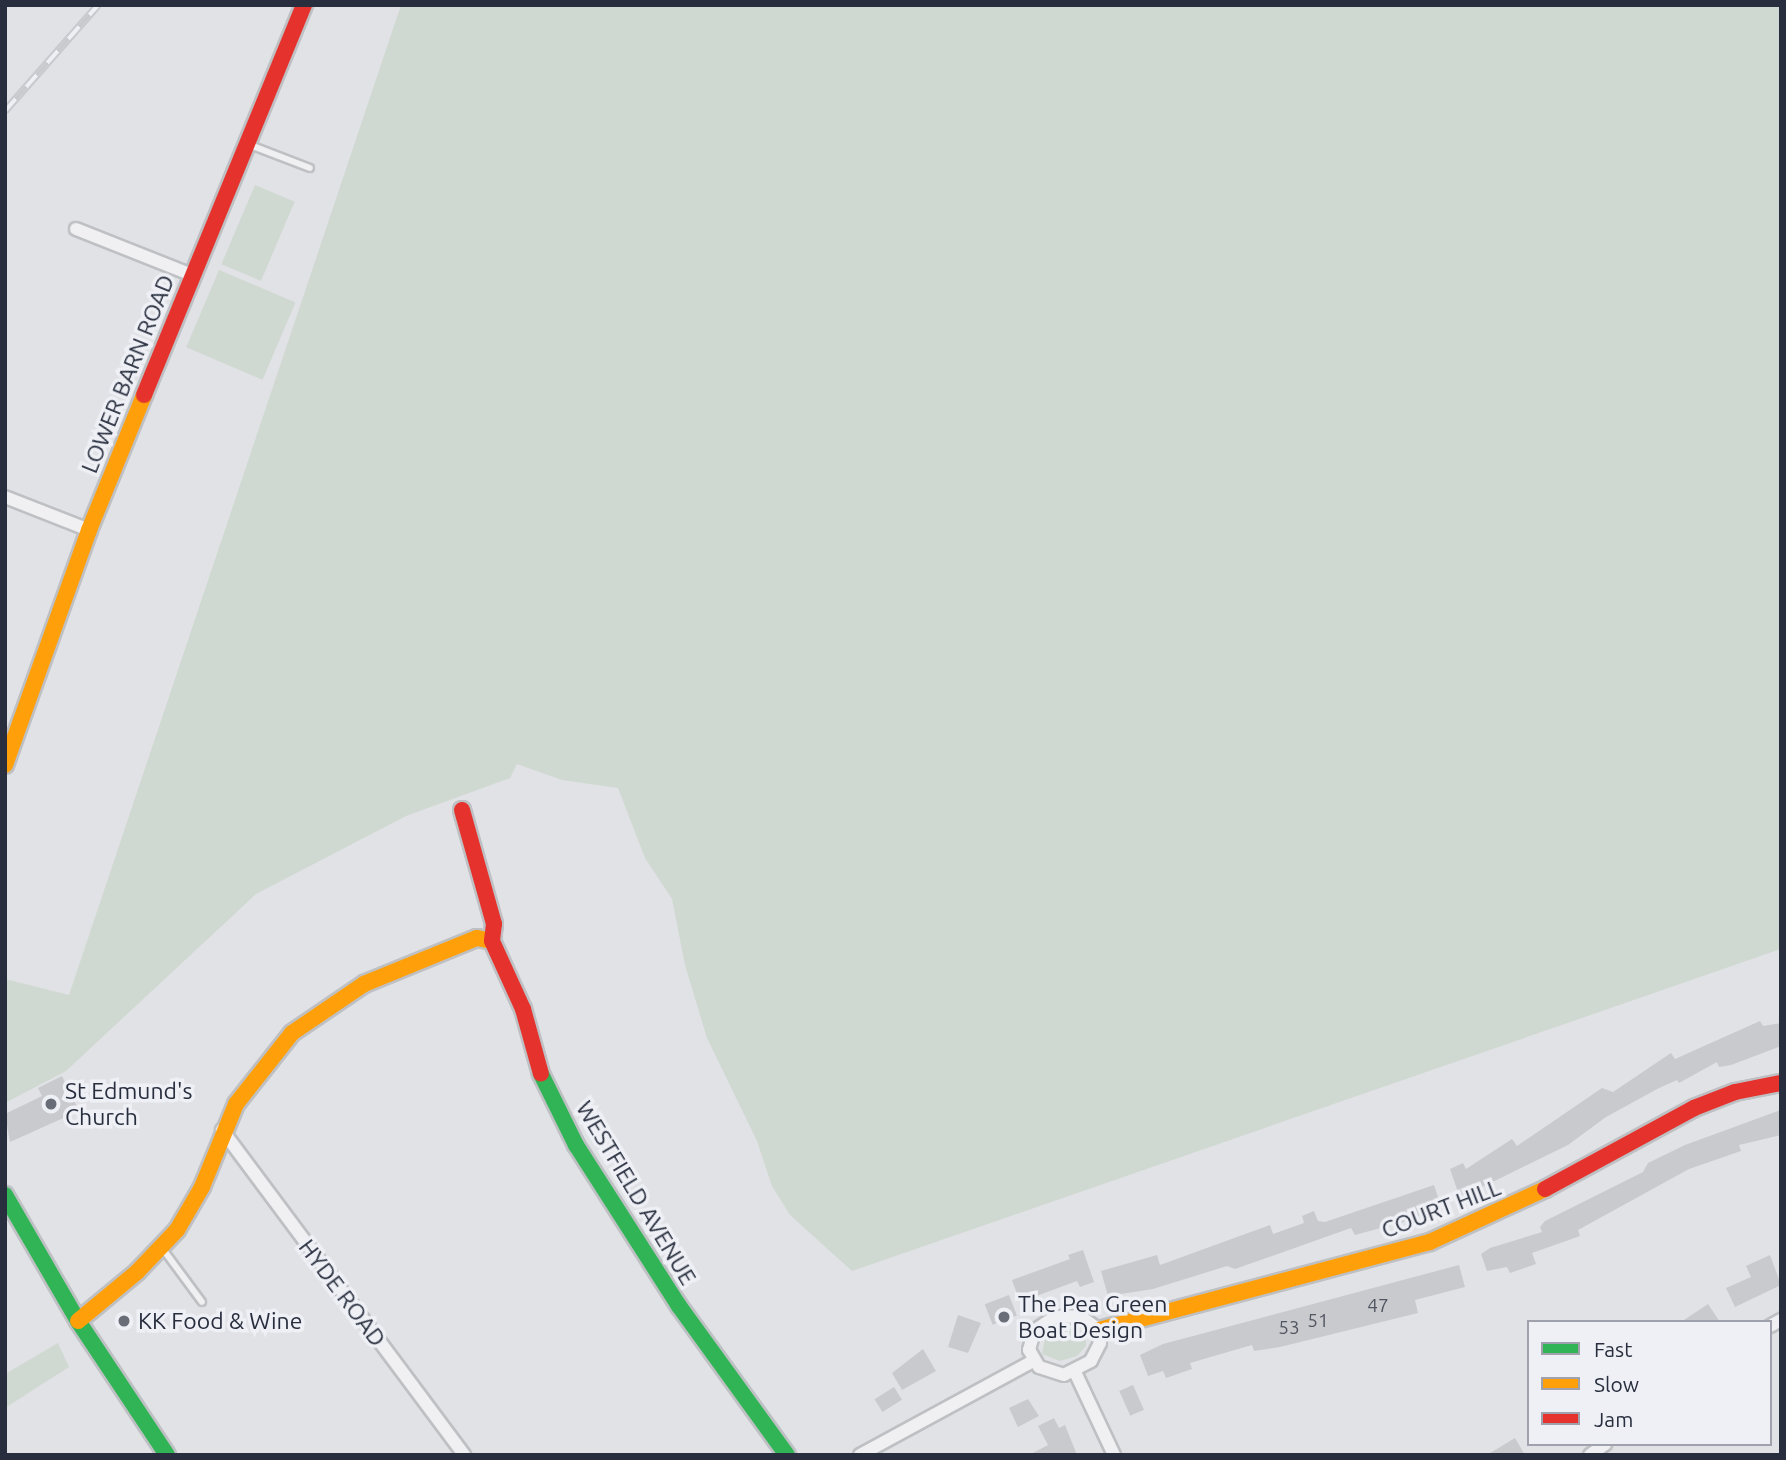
<!DOCTYPE html>
<html>
<head>
<meta charset="utf-8">
<style>
	body { margin:0 }
	#map { position:relative; width:1786px; height:1460px; overflow:hidden; background:#e0e2e5; font-family:Ubuntu,sans-serif }
	div>[style] { position:absolute }
	.green>* { inset:0; background:#d0d9d1; transform-origin:0 0 }
	.building>* { inset:0; background:#c9cacd; transform-origin:0 0 }
	.roads { filter:drop-shadow(2px 0 #bec0c3) drop-shadow(-2px 0 #bec0c3) drop-shadow(0 2px #bec0c3) drop-shadow(0 -2px #bec0c3) }
	.lane>* { height:6px; margin:-3px; padding:0 3px; transform-origin:3px; border-radius:3px; background:#f0f0f2 }
	.street>* { height:12px; margin:-6px; padding:0 6px; transform-origin:6px; border-radius:6px; background:#f0f0f2 }
	.fast>* { height:16px; margin:-8px; padding:0 8px; transform-origin:8px; border-radius:8px; background:#30b455 }
	.slow>* { height:16px; margin:-8px; padding:0 8px; transform-origin:8px; border-radius:8px; background:#ff9f0a }
	.jam>* { height:16px; margin:-8px; padding:0 8px; transform-origin:8px; border-radius:8px; background:#e5322d }
	.rail>* { height:8px; margin-top:-4px; transform-origin:0; background:repeating-linear-gradient(90deg,#eef0f5 0 16px,#c9cacd 0 32px); box-sizing:border-box; border-block:2px solid #c9cacd }
	.dots>* { width:19px; height:19px; translate:-50% -50%; box-sizing:border-box; border:4px solid #eef0f5; border-radius:50% }
	span { translate:-50% -50%; white-space:nowrap; text-align:center; line-height:1.15; -webkit-text-stroke:7px #eef0f5; paint-order:stroke }
	.number-label { font-size:19px; color:#515662 }
	.number-label span { -webkit-text-stroke-width:0 }
	.street-label { font-size:23px; color:#282e3e }
	.poi-label { font-size:23px; color:#282e3e }
	.left { translate:0 -50%; text-align:left }
	.frame { position:absolute; inset:0; border:7px solid #282e3e; pointer-events:none }
	.legend { position:absolute; left:1527px; top:1320px; width:245px; height:126px; box-sizing:border-box; background:#eef0f5; border:2px solid #9fa2ac; margin:0; padding:9px 12px; list-style:none; font-size:21px; color:#282e3e }
	.legend li { display:flex; align-items:center; gap:14px; height:35px }
	.legend b { width:35px; border:2px solid #9fa2ac }
</style>
</head>
<body>
<div id="map">
	<div class="green">
		<i style="clip-path:polygon(401px 5px,1781px 5px,1781px 949px,852px 1271px,790px 1215px,772px 1186px,757px 1141px,707px 1038px,685px 965px,672px 899px,645px 858px,618px 788px,562px 780px,517px 764px,510px 778px,406px 816px,256px 894px,66px 1071px,5px 1103px,5px 979px,69px 995px)"></i>
		<i style="left:255px;top:185px;width:43px;height:86px;rotate:23deg"></i>
		<i style="left:219px;top:270px;width:83px;height:84px;rotate:23deg"></i>
		<i style="clip-path:polygon(1057px 1329px,1077px 1329px,1086px 1335px,1086px 1346px,1077px 1356px,1060px 1361px,1042px 1354px,1045px 1339px)"></i>
		<i style="clip-path:polygon(58px 1343px,69px 1367px,5px 1408px,5px 1374px)"></i>
	</div>
	<div class="building">
		<i style="clip-path:polygon(1760px 1021px,1763px 1026px,1781px 1023px,1781px 1046px,1731px 1065px,1719px 1067px,1717px 1062px,1679px 1083px,1677px 1080px,1659px 1088px,1606px 1117px,1568px 1145px,1460px 1198px,1450px 1169px,1463px 1163px,1466px 1169px,1512px 1139px,1517px 1146px,1602px 1088px,1613px 1092px,1671px 1053px,1675px 1059px)"></i>
		<i style="clip-path:polygon(62px 1076px,79px 1111px,10px 1142px,5px 1114px,42px 1096px,38px 1088px)"></i>
		<i style="clip-path:polygon(1781px 1110px,1781px 1135px,1739px 1145px,1741px 1151px,1689px 1169px,1578px 1230px,1580px 1236px,1532px 1253px,1536px 1264px,1510px 1273px,1507px 1267px,1487px 1271px,1481px 1254px,1490px 1248px,1542px 1232px,1540px 1227px,1545px 1221px,1643px 1172px,1648px 1163px,1685px 1145px)"></i>
		<i style="clip-path:polygon(1434px 1185px,1441px 1206px,1410px 1220px,1355px 1235px,1351px 1228px,1235px 1269px,1227px 1266px,1153px 1289px,1108px 1296px,1101px 1271px,1157px 1255px,1160px 1265px,1270px 1225px,1273px 1234px,1304px 1223px,1302px 1216px,1314px 1211px,1318px 1221px,1325px 1222px)"></i>
		<i style="clip-path:polygon(1083px 1250px,1094px 1282px,1080px 1287px,1077px 1281px,1020px 1302px,1012px 1280px,1070px 1259px,1068px 1255px)"></i>
		<i style="clip-path:polygon(1770px 1255px,1781px 1285px,1735px 1307px,1726px 1288px,1751px 1277px,1746px 1266px)"></i>
		<i style="clip-path:polygon(1459px 1265px,1465px 1287px,1415px 1300px,1418px 1313px,1280px 1347px,1254px 1351px,1252px 1345px,1190px 1363px,1192px 1369px,1166px 1378px,1163px 1371px,1148px 1376px,1140px 1355px,1163px 1344px)"></i>
		<i style="left:1009px;top:1295px;width:22px;height:26px;rotate:69deg"></i>
		<i style="clip-path:polygon(1708px 1304px,1720px 1322px,1681px 1322px)"></i>
		<i style="clip-path:polygon(958px 1315px,981px 1323px,968px 1353px,948px 1347px)"></i>
		<i style="clip-path:polygon(923px 1349px,936px 1371px,902px 1390px,892px 1373px)"></i>
		<i style="left:1133px;top:1385px;width:27px;height:15px;rotate:66deg"></i>
		<i style="left:894px;top:1387px;width:15px;height:23px;rotate:58deg"></i>
		<i style="clip-path:polygon(1028px 1399px,1039px 1416px,1018px 1427px,1009px 1408px)"></i>
		<i style="clip-path:polygon(1054px 1418px,1059px 1428px,1065px 1425px,1077px 1455px,1029px 1455px,1048px 1445px,1038px 1426px)"></i>
		<i style="clip-path:polygon(1515px 1438px,1525px 1455px,1487px 1455px)"></i>
	</div>
	<div class="roads">
		<div class="lane">
			<i style="left:250px;top:145px;width:64px;rotate:21deg"></i>
			<i style="left:162px;top:1248px;width:67px;rotate:53.5deg"></i>
		</div>
		<div class="street">
			<i style="left:76px;top:229px;width:125px;rotate:21.6deg"></i>
			<i style="left:5px;top:497px;width:90px;rotate:21.4deg"></i>
			<i style="left:222px;top:1130px;width:405px;rotate:53.3deg"></i>
			<i style="left:1080px;top:1316px;width:24px;rotate:36deg"></i>
			<i style="left:1099px;top:1330px;width:13px;rotate:86deg"></i>
			<i style="left:1100px;top:1343px;width:20px;rotate:117deg"></i>
			<i style="left:1091px;top:1361px;width:30px;rotate:153deg"></i>
			<i style="left:1064px;top:1375px;width:26px;rotate:-162deg"></i>
			<i style="left:1039px;top:1367px;width:20px;rotate:-120deg"></i>
			<i style="left:1029px;top:1350px;width:20px;rotate:-75deg"></i>
			<i style="left:1034px;top:1331px;width:25px;rotate:-34deg"></i>
			<i style="left:1055px;top:1317px;width:25px;rotate:-2deg"></i>
			<i style="left:1770px;top:1326px;width:13px;rotate:-29deg"></i>
			<i style="left:1075px;top:1372px;width:92px;rotate:64.8deg"></i>
			<i style="left:860px;top:1455px;width:197px;rotate:-28.5deg"></i>
			<i style="left:1590px;top:1455px;width:19px;rotate:-36deg"></i>
		</div>
		<div class="fast">
			<i style="left:541px;top:1074px;width:79px;rotate:63.8deg"></i>
			<i style="left:576px;top:1145px;width:191px;rotate:57.4deg"></i>
			<i style="left:679px;top:1306px;width:184px;rotate:54.1deg"></i>
			<i style="left:5px;top:1195px;width:146px;rotate:59.9deg"></i>
			<i style="left:78px;top:1321px;width:161px;rotate:56.4deg"></i>
		</div>
		<div class="slow">
			<i style="left:5px;top:765px;width:250px;rotate:-70.3deg"></i>
			<i style="left:89px;top:530px;width:146px;rotate:-67.8deg"></i>
			<i style="left:78px;top:1321px;width:77px;rotate:-39.7deg"></i>
			<i style="left:137px;top:1272px;width:58px;rotate:-46.4deg"></i>
			<i style="left:177px;top:1230px;width:50px;rotate:-59.8deg"></i>
			<i style="left:202px;top:1187px;width:90px;rotate:-67.7deg"></i>
			<i style="left:236px;top:1104px;width:90px;rotate:-51.7deg"></i>
			<i style="left:292px;top:1033px;width:87px;rotate:-34.2deg"></i>
			<i style="left:364px;top:984px;width:122px;rotate:-22.2deg"></i>
			<i style="left:477px;top:938px;width:15px;rotate:11deg"></i>
			<i style="left:1099px;top:1330px;width:342px;rotate:-14.9deg"></i>
			<i style="left:1430px;top:1242px;width:127px;rotate:-24.7deg"></i>
		</div>
		<div class="jam">
			<i style="left:144px;top:395px;width:422px;rotate:-67.7deg"></i>
			<i style="left:462px;top:810px;width:118px;rotate:74.3deg"></i>
			<i style="left:494px;top:924px;width:17px;rotate:97deg"></i>
			<i style="left:492px;top:941px;width:75px;rotate:65.5deg"></i>
			<i style="left:523px;top:1009px;width:67px;rotate:74.5deg"></i>
			<i style="left:1545px;top:1189px;width:170px;rotate:-28.5deg"></i>
			<i style="left:1694px;top:1108px;width:44px;rotate:-21.3deg"></i>
			<i style="left:1735px;top:1092px;width:47px;rotate:-11.1deg"></i>
		</div>
	</div>
	<div class="rail">
		<i style="left:5px;top:111px;width:141px;rotate:-48.7deg"></i>
	</div>
	<div class="dots">
		<i style="left:51px;top:1104px;background:#686d78"></i>
		<i style="left:1004px;top:1317px;background:#686d78"></i>
		<i style="left:124px;top:1321px;background:#686d78"></i>
	</div>
	<div class="number-label">
		<span style="left:1378px;top:1306px">47</span>
		<span style="left:1318px;top:1321px">51</span>
		<span style="left:1289px;top:1328px">53</span>
	</div>
	<div class="street-label">
		<span style="left:128px;top:374px;rotate:-68deg">LOWER BARN ROAD</span>
		<span style="left:636px;top:1193px;rotate:59deg">WESTFIELD AVENUE</span>
		<span style="left:1441px;top:1209px;rotate:-21deg">COURT HILL</span>
		<span style="left:342px;top:1293px;rotate:53deg">HYDE ROAD</span>
	</div>
	<div class="poi-label">
		<span class="left" style="left:65px;top:1104px">St Edmund's<br>Church</span>
		<span class="left" style="left:1018px;top:1317px">The Pea Green<br>Boat Design</span>
		<span class="left" style="left:138px;top:1321px">KK Food &amp; Wine</span>
	</div>
	<div class="frame"></div>
	<ul class="legend">
	<li><b style="height:9px;background:#30b455"></b>Fast</li>
	<li><b style="height:9px;background:#ff9f0a"></b>Slow</li>
	<li><b style="height:9px;background:#e5322d"></b>Jam</li>
	</ul>
</div>
</body>
</html>
